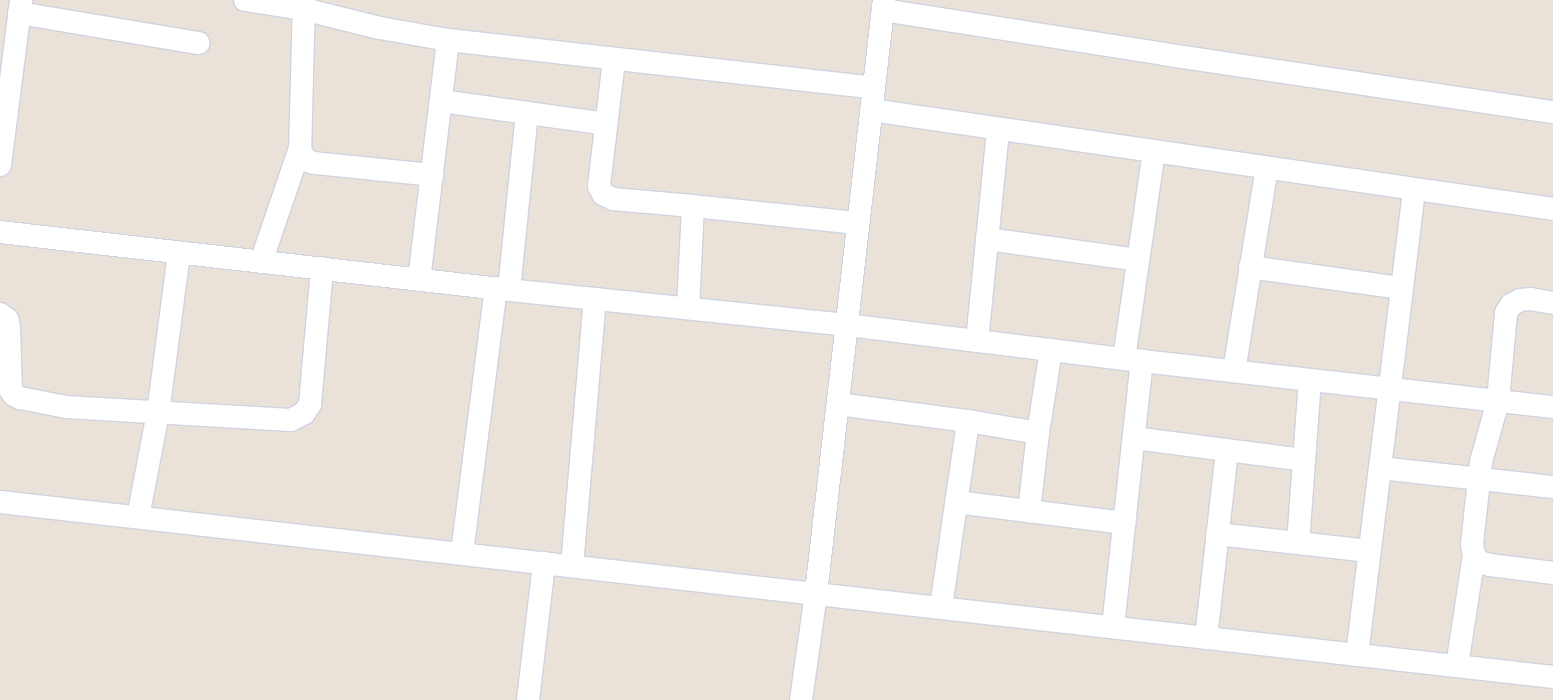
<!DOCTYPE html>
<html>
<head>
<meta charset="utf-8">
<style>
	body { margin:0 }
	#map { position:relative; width:1553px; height:700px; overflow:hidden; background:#eae1d9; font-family:Signika,sans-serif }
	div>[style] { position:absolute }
	.roads { filter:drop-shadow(1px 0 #ced3e1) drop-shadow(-1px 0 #ced3e1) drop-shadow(0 1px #ced3e1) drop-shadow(0 -1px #ced3e1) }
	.street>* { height:22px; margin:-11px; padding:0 11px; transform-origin:11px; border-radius:11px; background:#fff }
	.secondary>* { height:22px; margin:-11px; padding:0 11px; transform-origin:11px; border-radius:11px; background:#fff }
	span { translate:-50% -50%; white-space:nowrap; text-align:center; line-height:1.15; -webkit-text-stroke:3px #fff; paint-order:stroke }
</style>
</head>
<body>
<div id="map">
	<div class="roads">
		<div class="street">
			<i style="left:245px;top:0;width:59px;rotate:8.8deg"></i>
			<i style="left:303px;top:9px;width:79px;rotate:13.9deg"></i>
			<i style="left:380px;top:28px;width:69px;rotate:10deg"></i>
			<i style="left:448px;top:40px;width:428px;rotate:6.4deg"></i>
			<i style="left:304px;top:0;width:148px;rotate:91.5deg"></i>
			<i style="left:300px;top:148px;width:13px;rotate:67deg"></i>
			<i style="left:305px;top:160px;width:9px;rotate:18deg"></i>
			<i style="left:314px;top:163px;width:119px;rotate:5.8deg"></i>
			<i style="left:883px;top:10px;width:283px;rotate:8.9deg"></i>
			<i style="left:1163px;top:54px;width:394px;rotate:8.5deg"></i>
			<i style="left:19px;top:13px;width:182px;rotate:9.5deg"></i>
			<i style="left:614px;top:60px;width:127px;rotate:96.8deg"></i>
			<i style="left:599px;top:186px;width:9px;rotate:63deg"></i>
			<i style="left:603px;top:194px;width:11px;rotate:27deg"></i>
			<i style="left:613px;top:199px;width:80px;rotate:5deg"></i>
			<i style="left:693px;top:206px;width:102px;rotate:92.8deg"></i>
			<i style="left:441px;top:101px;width:167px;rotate:7.9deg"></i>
			<i style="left:871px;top:110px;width:689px;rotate:8.26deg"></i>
			<i style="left:0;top:165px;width:166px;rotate:-82.7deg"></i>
			<i style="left:693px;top:206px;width:166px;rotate:5.9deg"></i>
			<i style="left:0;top:232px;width:512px;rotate:6.5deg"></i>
			<i style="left:509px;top:290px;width:340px;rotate:5.9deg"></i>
			<i style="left:847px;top:325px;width:279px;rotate:7deg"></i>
			<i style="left:1124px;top:359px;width:432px;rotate:6.4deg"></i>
			<i style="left:987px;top:239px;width:152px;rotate:7.9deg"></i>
			<i style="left:261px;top:262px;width:120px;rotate:-71.1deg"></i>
			<i style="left:1250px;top:267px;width:153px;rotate:7.9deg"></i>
			<i style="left:419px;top:280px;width:242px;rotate:-83.1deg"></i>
			<i style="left:509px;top:290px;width:178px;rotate:-84.2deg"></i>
			<i style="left:1553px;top:303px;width:22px;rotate:-170deg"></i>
			<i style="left:1531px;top:299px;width:11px;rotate:175deg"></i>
			<i style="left:1520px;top:300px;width:10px;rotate:151deg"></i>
			<i style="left:1511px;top:305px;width:9px;rotate:122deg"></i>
			<i style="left:1506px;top:313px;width:88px;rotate:95.2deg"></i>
			<i style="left:1498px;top:401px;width:63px;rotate:105.6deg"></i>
			<i style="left:1481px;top:462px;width:82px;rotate:96.3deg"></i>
			<i style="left:1472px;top:544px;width:11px;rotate:80deg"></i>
			<i style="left:1474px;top:555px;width:9px;rotate:54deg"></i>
			<i style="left:1479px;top:562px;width:11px;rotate:15deg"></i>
			<i style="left:1490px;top:565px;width:64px;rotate:7.2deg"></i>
			<i style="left:0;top:314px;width:9px;rotate:36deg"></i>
			<i style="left:7px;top:319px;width:8px;rotate:76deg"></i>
			<i style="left:9px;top:327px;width:64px;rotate:88.2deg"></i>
			<i style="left:11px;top:391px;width:5px;rotate:53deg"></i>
			<i style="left:14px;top:395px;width:7px;rotate:27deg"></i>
			<i style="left:20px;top:398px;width:47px;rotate:11.1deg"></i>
			<i style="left:66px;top:407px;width:225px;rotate:3.3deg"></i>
			<i style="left:291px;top:420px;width:15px;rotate:-28deg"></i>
			<i style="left:304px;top:413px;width:11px;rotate:-56deg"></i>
			<i style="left:310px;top:404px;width:136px;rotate:-84.9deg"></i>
			<i style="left:977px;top:341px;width:213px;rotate:-84.3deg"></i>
			<i style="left:1124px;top:359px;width:210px;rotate:-81.8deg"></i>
			<i style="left:1234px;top:371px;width:206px;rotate:-80.8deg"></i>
			<i style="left:838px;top:404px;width:131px;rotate:7.5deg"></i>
			<i style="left:968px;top:421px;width:71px;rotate:9.7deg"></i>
			<i style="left:1038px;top:433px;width:79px;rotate:96.6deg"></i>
			<i style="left:1038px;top:433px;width:84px;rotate:-81.1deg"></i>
			<i style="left:1134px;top:438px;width:171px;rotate:7.4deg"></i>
			<i style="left:1380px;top:468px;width:174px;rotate:6.3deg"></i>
			<i style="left:0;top:502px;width:1563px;rotate:6.43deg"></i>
			<i style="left:956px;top:502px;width:170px;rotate:7.1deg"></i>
			<i style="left:138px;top:517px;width:106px;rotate:-79.1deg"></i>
			<i style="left:158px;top:413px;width:161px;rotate:-82.5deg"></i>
			<i style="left:1217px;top:534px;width:153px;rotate:6.4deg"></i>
			<i style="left:1298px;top:543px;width:163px;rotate:-85.8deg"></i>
			<i style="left:462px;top:553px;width:267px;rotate:-82.7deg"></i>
			<i style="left:572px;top:566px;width:268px;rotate:-85.1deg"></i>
			<i style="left:941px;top:607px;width:188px;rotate:-81.7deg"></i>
			<i style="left:1113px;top:627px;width:268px;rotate:-83.8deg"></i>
			<i style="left:1206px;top:638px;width:189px;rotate:-83.6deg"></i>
			<i style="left:1357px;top:655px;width:469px;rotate:-83deg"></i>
			<i style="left:1457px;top:666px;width:112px;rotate:-81.3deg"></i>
			<i style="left:528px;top:700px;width:138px;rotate:-83.3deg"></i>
		</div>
		<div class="secondary">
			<i style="left:801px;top:700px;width:108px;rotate:-82deg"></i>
			<i style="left:816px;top:593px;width:597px;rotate:-83.46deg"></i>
		</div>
	</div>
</div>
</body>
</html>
